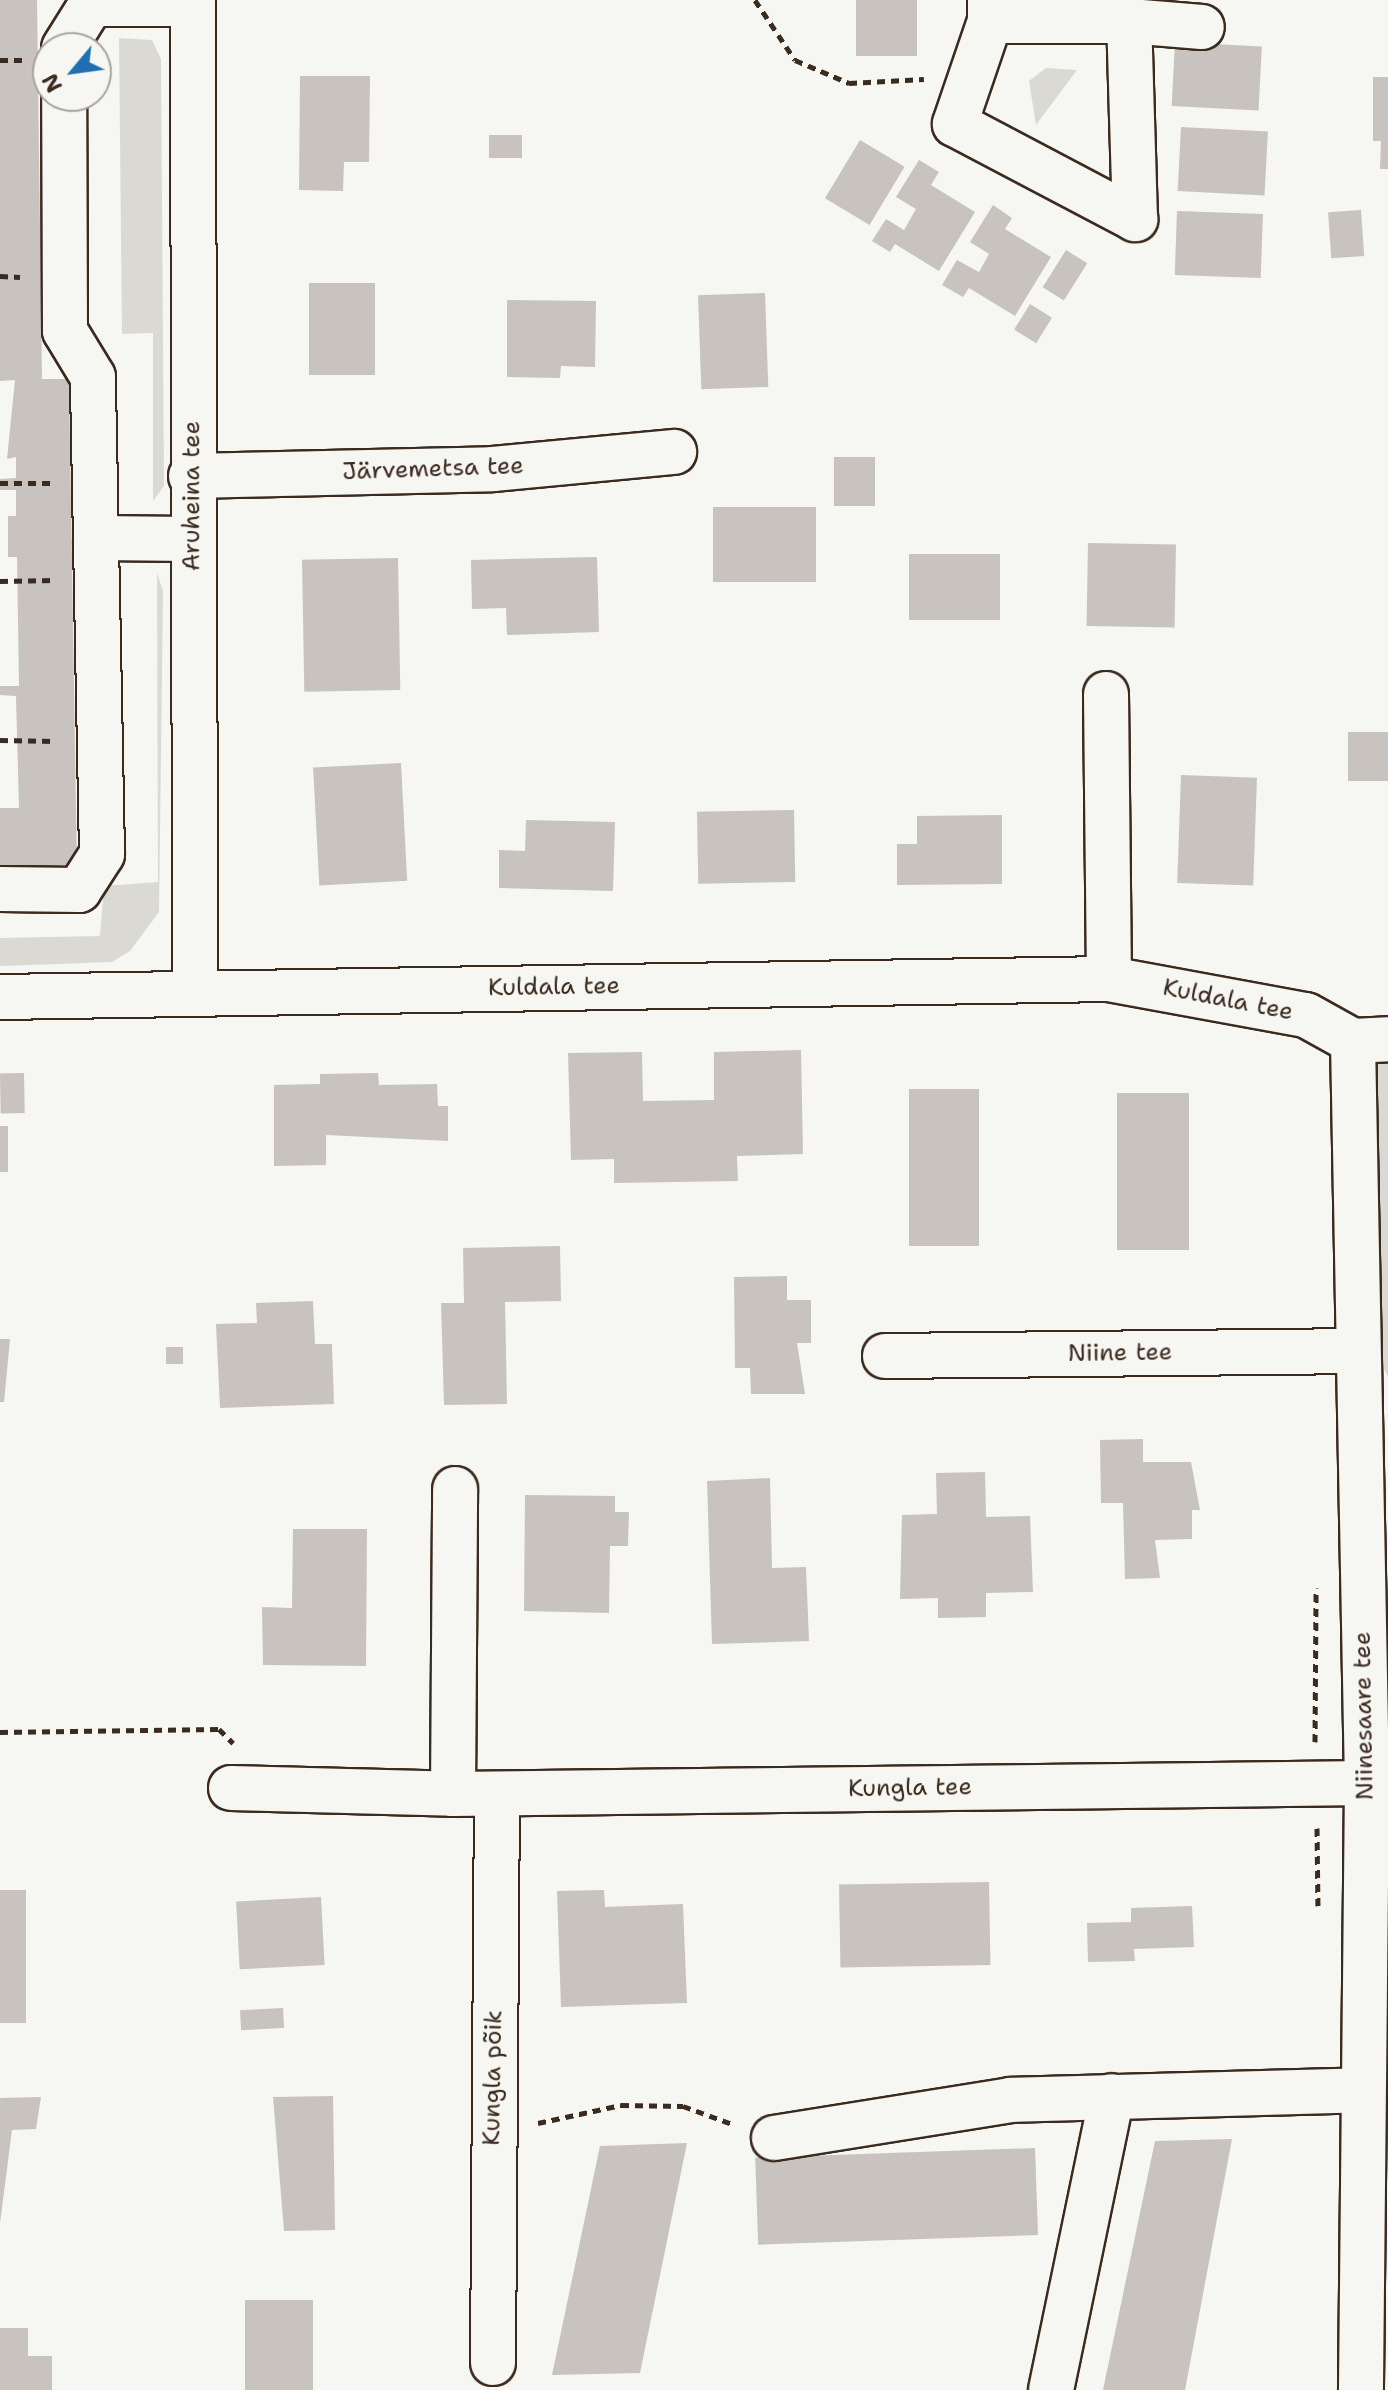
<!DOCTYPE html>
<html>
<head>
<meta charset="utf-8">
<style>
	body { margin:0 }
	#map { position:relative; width:1388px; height:2390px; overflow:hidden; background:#f6f6f2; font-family:"Shantell Sans",sans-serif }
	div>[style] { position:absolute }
	.green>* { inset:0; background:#dad9d3 }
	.building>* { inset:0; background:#c8c3be; transform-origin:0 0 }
	.path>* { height:5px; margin-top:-2.5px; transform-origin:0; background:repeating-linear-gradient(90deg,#3b2a1e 0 8px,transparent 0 14px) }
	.roads { filter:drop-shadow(2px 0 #3b2a1e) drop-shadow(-2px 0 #3b2a1e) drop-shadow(0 2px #3b2a1e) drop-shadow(0 -2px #3b2a1e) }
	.minor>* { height:44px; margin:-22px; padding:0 22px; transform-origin:22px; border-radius:22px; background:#f6f6f2 }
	span { translate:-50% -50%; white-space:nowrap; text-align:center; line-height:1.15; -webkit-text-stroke:6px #f6f6f2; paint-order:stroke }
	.street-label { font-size:24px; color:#3b2a1e }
	.north { position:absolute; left:32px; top:32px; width:80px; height:80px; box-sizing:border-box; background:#f6f6f2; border:2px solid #aba49d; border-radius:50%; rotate:241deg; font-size:22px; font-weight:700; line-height:32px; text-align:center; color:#3b2a1e }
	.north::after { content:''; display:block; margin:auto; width:28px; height:36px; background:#1f6fb2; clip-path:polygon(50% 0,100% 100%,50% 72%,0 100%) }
</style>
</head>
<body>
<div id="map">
	<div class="green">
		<i style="clip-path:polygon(119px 38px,152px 40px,161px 59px,164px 486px,153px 501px,153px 333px,122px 334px)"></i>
		<i style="clip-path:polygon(1046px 68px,1077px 70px,1036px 125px,1029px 81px)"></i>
		<i style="clip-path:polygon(157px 573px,163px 591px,159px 912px,130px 951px,112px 962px,0 966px,0 938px,100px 936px,104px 886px,158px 882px)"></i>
		<i style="clip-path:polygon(1388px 1057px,1388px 1377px,1379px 1359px,1375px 1075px,1376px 1063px)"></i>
	</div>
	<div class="building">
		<i style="clip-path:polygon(0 0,37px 0,42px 379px,69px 379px,77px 870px,0 871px,0 808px,19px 808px,16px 696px,0 695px,0 686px,19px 686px,17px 557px,8px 557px,8px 516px,16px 516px,16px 490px,0 490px,0 479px,16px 478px,16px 457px,7px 459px,15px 380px,0 381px)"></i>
		<i style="left:856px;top:0;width:61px;height:56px"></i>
		<i style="left:1175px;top:42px;width:87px;height:64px;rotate:3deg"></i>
		<i style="clip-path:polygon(300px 76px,370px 76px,369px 162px,344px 162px,343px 191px,299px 190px)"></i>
		<i style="clip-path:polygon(1373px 77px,1388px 77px,1388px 169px,1380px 169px,1381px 141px,1373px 141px)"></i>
		<i style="left:1181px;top:127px;width:87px;height:64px;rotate:3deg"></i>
		<i style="left:522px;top:135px;width:23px;height:33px;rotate:90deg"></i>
		<i style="left:860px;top:140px;width:52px;height:68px;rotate:31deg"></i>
		<i style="clip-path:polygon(919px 160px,939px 172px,931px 185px,975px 212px,939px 271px,895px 244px,890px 252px,872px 241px,886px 219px,904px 230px,916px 209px,896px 197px)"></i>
		<i style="clip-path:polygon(993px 205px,1012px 218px,1005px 229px,1051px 257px,1015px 316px,969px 288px,963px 297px,942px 285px,957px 260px,979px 272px,989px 254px,970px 242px)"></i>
		<i style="left:1361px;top:210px;width:46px;height:33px;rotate:86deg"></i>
		<i style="left:1177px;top:211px;width:86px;height:64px;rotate:2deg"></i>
		<i style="left:1066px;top:250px;width:25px;height:44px;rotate:32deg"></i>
		<i style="left:309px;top:283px;width:66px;height:92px"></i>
		<i style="left:765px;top:293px;width:94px;height:67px;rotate:88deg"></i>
		<i style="clip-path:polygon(507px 300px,596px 301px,595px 367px,561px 366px,560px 378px,507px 377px)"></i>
		<i style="left:1030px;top:304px;width:26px;height:30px;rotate:32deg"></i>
		<i style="left:834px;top:457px;width:41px;height:49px"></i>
		<i style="left:713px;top:507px;width:103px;height:75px"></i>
		<i style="left:1088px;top:543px;width:88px;height:83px;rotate:1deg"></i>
		<i style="left:1000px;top:554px;width:66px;height:91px;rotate:90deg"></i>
		<i style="clip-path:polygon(597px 557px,599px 632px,507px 635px,506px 608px,472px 609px,471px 560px)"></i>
		<i style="left:398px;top:558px;width:132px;height:96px;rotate:89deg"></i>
		<i style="left:1388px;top:732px;width:49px;height:40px;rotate:90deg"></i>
		<i style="left:401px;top:763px;width:118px;height:88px;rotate:87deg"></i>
		<i style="left:1181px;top:775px;width:76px;height:108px;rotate:2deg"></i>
		<i style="left:794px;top:810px;width:72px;height:97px;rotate:89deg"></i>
		<i style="clip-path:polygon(1002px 815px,1002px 884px,897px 885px,897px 844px,917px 844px,917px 816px)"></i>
		<i style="clip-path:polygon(526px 820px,615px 822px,613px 891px,499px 888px,499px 850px,525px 851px)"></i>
		<i style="clip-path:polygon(801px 1050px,803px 1154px,737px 1156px,738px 1181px,614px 1183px,614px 1159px,571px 1160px,568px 1053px,642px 1052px,643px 1101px,714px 1100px,714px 1052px)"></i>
		<i style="left:24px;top:1073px;width:40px;height:24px;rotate:89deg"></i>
		<i style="clip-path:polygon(378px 1073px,379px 1085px,437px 1084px,438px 1106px,448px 1106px,448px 1141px,326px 1135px,326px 1165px,274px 1166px,274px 1085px,320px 1084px,320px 1074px)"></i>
		<i style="left:909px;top:1089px;width:70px;height:157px"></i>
		<i style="left:1117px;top:1093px;width:72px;height:157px"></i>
		<i style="left:0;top:1126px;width:8px;height:46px"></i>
		<i style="clip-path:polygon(560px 1246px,561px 1301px,505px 1302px,507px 1404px,444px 1405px,441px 1303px,464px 1303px,463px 1248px)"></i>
		<i style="clip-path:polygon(787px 1276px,787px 1300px,811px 1300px,811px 1343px,797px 1343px,805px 1394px,751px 1394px,750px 1368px,735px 1368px,734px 1277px)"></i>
		<i style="clip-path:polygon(313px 1301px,315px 1344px,332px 1344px,334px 1404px,220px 1408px,216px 1324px,257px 1323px,256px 1303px)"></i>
		<i style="clip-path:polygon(0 1339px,10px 1339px,4px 1402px,0 1402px)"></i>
		<i style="left:183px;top:1347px;width:17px;height:17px;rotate:90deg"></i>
		<i style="clip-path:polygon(1143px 1439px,1143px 1462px,1191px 1462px,1200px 1510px,1192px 1510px,1192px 1539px,1155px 1540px,1160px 1578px,1125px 1579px,1123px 1503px,1101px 1503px,1100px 1440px)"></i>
		<i style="clip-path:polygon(985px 1472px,986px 1517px,1030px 1516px,1033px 1592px,986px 1593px,986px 1617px,938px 1618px,938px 1598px,900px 1599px,902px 1515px,937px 1514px,936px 1473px)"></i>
		<i style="clip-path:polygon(770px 1478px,772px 1568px,806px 1567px,809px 1641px,712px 1644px,707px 1481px)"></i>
		<i style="clip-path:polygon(525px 1495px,615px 1496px,615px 1512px,629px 1512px,628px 1546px,610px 1546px,609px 1613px,524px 1611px)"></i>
		<i style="clip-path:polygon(293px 1529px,367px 1529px,366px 1666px,263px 1665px,262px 1607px,292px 1608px)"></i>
		<i style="left:989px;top:1882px;width:83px;height:150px;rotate:89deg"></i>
		<i style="left:0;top:1890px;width:26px;height:133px"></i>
		<i style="clip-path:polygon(604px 1890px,605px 1907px,683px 1904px,687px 2003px,561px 2007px,557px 1891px)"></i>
		<i style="left:321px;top:1897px;width:68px;height:85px;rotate:87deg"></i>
		<i style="clip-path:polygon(1192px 1906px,1194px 1947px,1134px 1949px,1135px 1961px,1088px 1962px,1087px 1923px,1131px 1922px,1131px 1908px)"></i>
		<i style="left:283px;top:2008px;width:20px;height:43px;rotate:87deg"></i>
		<i style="clip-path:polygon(333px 2096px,335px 2230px,284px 2231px,273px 2097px)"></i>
		<i style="clip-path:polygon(41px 2097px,36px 2129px,12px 2130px,0 2223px,0 2098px)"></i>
		<i style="clip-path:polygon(1232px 2139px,1185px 2390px,1103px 2390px,1155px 2141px)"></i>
		<i style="clip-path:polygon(687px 2143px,640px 2373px,552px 2375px,600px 2146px)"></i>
		<i style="left:1035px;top:2148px;width:87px;height:280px;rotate:88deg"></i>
		<i style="left:245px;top:2300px;width:68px;height:90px"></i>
		<i style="clip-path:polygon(0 2328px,28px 2328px,28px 2356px,52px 2356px,52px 2390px,0 2390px)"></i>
	</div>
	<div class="path">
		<i style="left:755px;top:0;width:72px;rotate:56.3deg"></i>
		<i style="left:795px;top:60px;width:59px;rotate:23.1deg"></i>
		<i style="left:849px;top:83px;width:75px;rotate:-3.1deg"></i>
		<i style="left:0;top:60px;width:23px"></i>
		<i style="left:0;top:276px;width:20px;rotate:3deg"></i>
		<i style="left:0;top:483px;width:50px"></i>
		<i style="left:0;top:581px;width:56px;rotate:-1deg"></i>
		<i style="left:0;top:740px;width:55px;rotate:1deg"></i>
		<i style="left:0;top:1732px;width:219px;rotate:-0.8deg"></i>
		<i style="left:219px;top:1729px;width:20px;rotate:45deg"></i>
		<i style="left:1315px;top:1742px;width:154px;rotate:-89.6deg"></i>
		<i style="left:1317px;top:1828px;width:78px;rotate:89.3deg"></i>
		<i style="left:538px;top:2123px;width:85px;rotate:-12.2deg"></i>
		<i style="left:621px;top:2105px;width:62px;rotate:0.9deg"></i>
		<i style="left:683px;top:2106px;width:55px;rotate:20.1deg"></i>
	</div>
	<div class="roads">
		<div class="minor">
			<i style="left:193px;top:0;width:992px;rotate:89.88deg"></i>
			<i style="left:990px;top:0;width:21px;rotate:90deg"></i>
			<i style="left:990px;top:21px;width:109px;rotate:108.8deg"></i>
			<i style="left:955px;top:124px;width:204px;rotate:27.8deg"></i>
			<i style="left:1135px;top:219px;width:198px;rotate:-91.7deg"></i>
			<i style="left:1129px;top:21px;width:139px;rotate:180deg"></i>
			<i style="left:94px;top:4px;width:99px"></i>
			<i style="left:1129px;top:21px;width:73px;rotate:4.7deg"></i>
			<i style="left:64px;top:48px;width:57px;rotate:-58deg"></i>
			<i style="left:191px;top:476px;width:302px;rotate:-1.3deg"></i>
			<i style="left:493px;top:469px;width:182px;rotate:-5.4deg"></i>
			<i style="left:96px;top:538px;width:96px;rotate:0.6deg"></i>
			<i style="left:1106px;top:694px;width:285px;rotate:89.4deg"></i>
			<i style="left:0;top:889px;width:79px;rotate:0.7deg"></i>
			<i style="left:79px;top:890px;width:43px;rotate:-57.4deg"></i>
			<i style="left:102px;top:854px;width:477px;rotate:-91.1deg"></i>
			<i style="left:93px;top:377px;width:54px;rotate:-121.3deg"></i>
			<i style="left:65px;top:331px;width:235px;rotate:-90.2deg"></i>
			<i style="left:0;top:997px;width:1109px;rotate:-0.93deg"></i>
			<i style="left:1109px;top:979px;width:200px;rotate:10.4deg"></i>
			<i style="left:1306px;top:1015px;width:54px;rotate:29deg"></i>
			<i style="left:1353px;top:1041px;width:35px;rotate:-3deg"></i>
			<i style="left:1353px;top:1041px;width:742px;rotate:88.92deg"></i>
			<i style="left:1367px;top:1783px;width:607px;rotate:90.57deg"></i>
			<i style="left:885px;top:1356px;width:470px;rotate:-0.6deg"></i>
			<i style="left:231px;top:1788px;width:222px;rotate:1.5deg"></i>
			<i style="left:453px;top:1794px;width:914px;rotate:-0.69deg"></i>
			<i style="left:453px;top:1794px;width:305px;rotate:-89.6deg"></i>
			<i style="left:774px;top:2138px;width:239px;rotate:-9.1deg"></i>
			<i style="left:1010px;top:2100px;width:349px;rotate:-1.6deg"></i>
			<i style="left:493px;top:2363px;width:569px;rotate:-89.6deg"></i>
			<i style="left:1051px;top:2390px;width:300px;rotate:-78.3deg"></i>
		</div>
	</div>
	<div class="street-label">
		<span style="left:433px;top:469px;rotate:-2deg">Järvemetsa tee</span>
		<span style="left:192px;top:496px;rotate:-90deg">Aruheina tee</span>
		<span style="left:554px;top:987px;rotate:-1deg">Kuldala tee</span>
		<span style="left:1228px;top:1000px;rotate:11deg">Kuldala tee</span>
		<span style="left:1120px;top:1353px;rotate:-1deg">Niine tee</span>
		<span style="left:1364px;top:1716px;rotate:-91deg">Niinesaare tee</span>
		<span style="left:910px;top:1788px;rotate:-1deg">Kungla tee</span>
		<span style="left:493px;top:2078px;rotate:-89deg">Kungla põik</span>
	</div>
	<div class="north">N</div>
</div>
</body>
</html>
